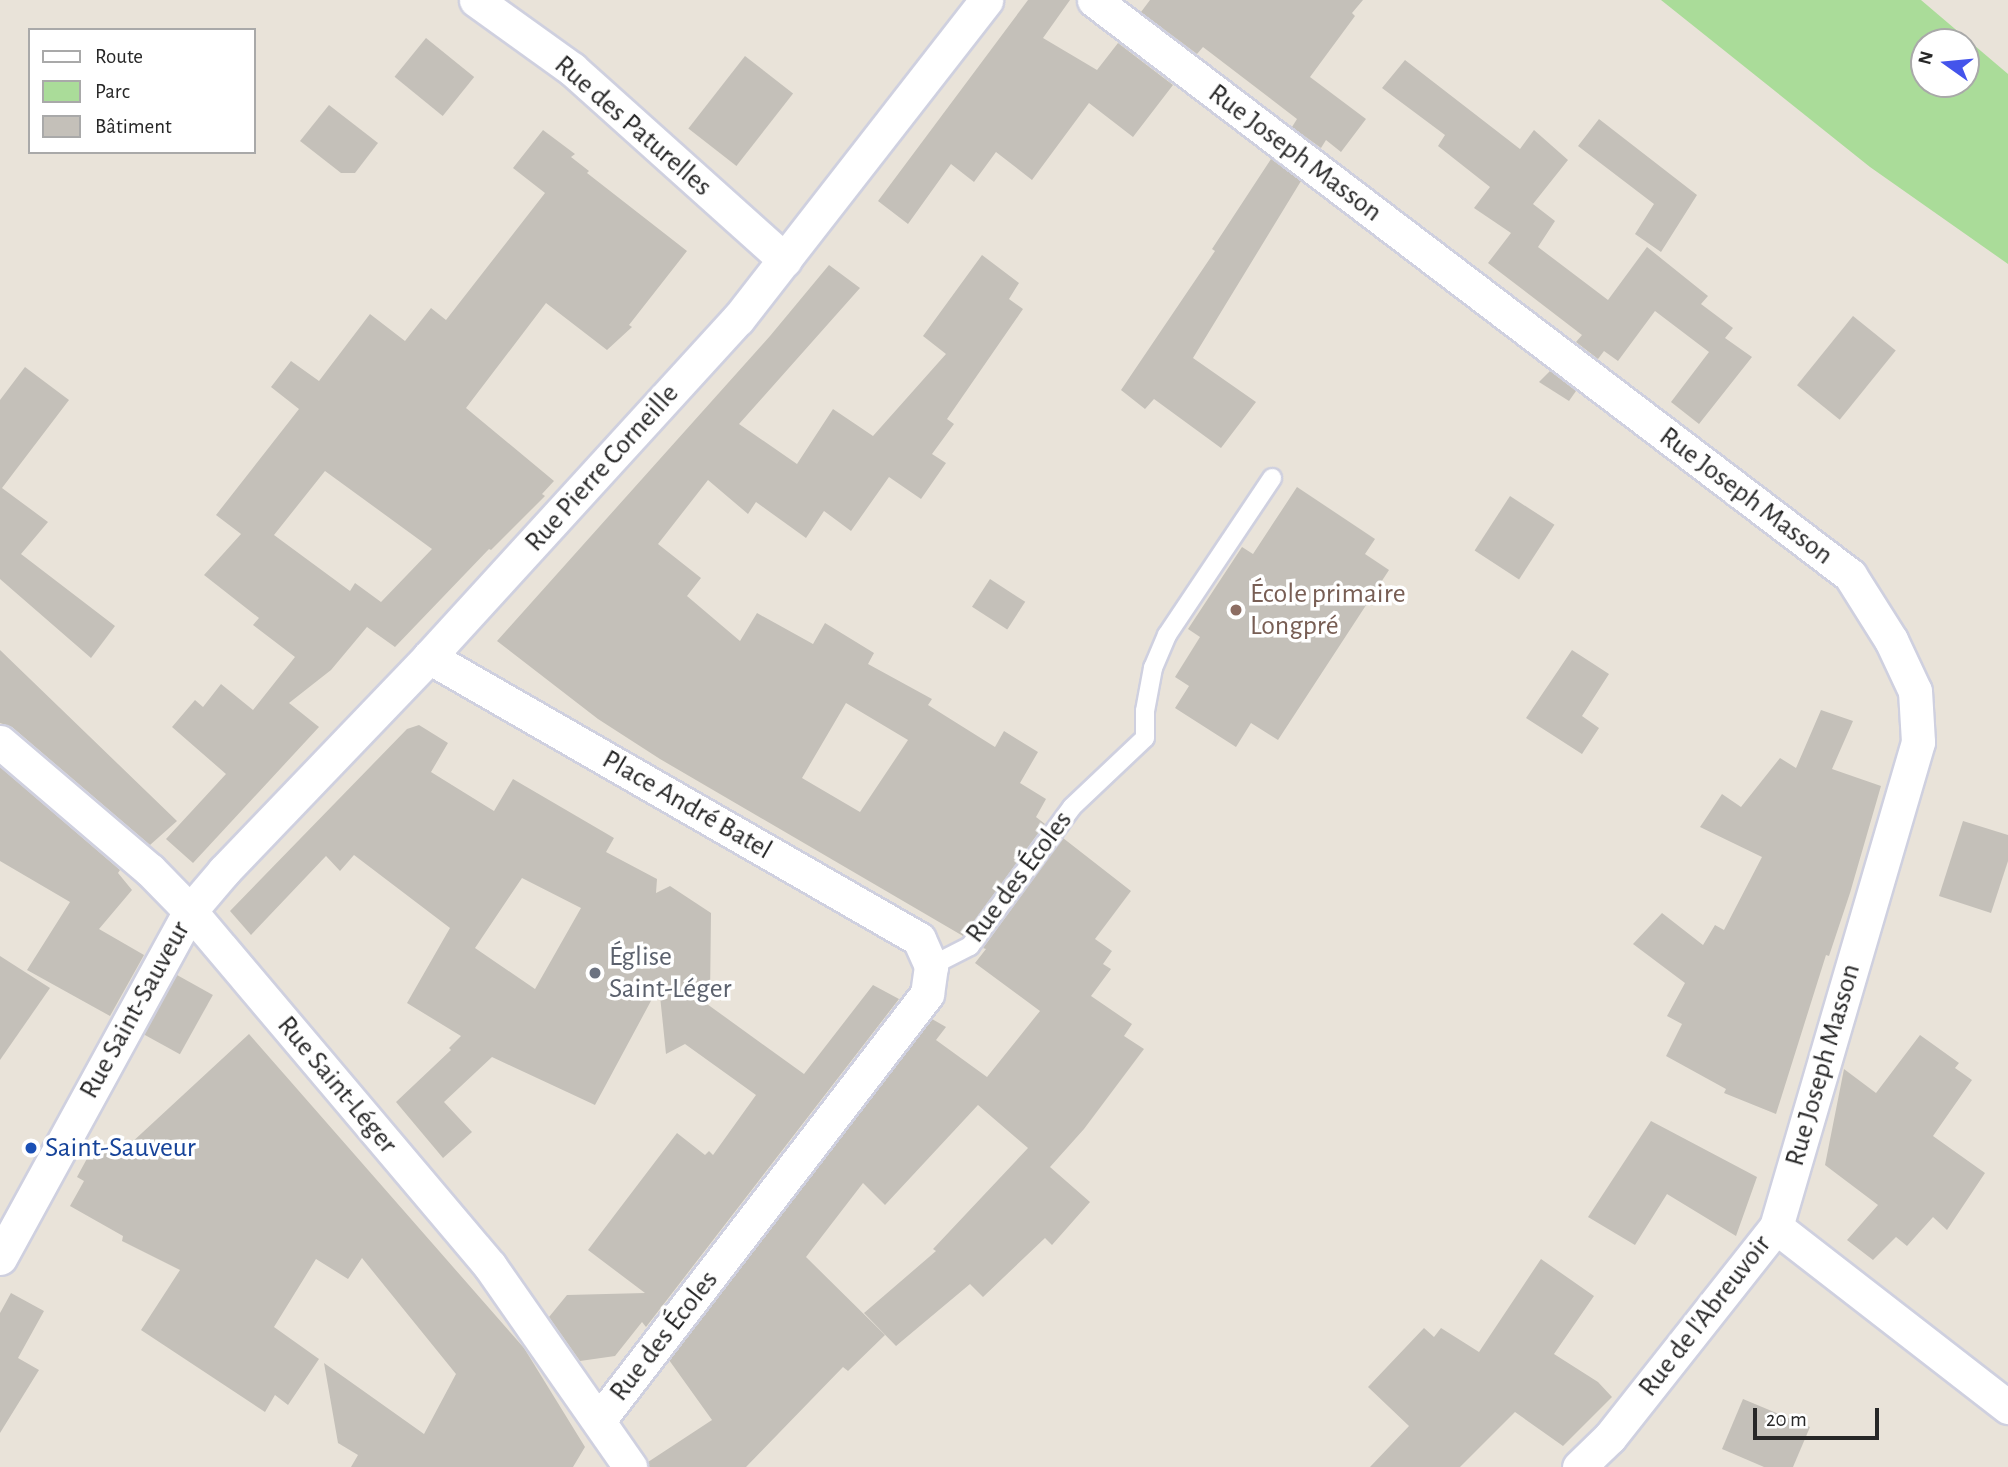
<!DOCTYPE html>
<html>
<head>
<meta charset="utf-8">
<style>
	body { margin:0 }
	#map { position:relative; width:2008px; height:1467px; overflow:hidden; background:#e9e3d9; font-family:"Alegreya Sans",sans-serif }
	div>[style] { position:absolute }
	.green>* { inset:0; background:#aadc99 }
	.building>* { inset:0; background:#c4c0b9; transform-origin:0 0 }
	.roads { filter:drop-shadow(2px 0 #cfd0df) drop-shadow(-2px 0 #cfd0df) drop-shadow(0 2px #cfd0df) drop-shadow(0 -2px #cfd0df) }
	.lane>* { height:18px; margin:-9px; padding:0 9px; transform-origin:9px; border-radius:9px; background:#fff }
	.street>* { height:33px; margin:-16.5px; padding:0 16.5px; transform-origin:16.5px; border-radius:16.5px; background:#fff }
	.dots>* { width:19px; height:19px; translate:-50% -50%; box-sizing:border-box; border:4px solid #fff; border-radius:50% }
	span { translate:-50% -50%; white-space:nowrap; text-align:center; line-height:1.15; -webkit-text-stroke:7px #fff; paint-order:stroke }
	.street-label { font-size:28px; color:#272727 }
	.education-label { font-size:28px; color:#785e54 }
	.left { translate:0 -50%; text-align:left }
	.worship-label { font-size:28px; color:#5b616d }
	.transit-label { font-size:28px; color:#164399 }
	.legend { position:absolute; left:28px; top:28px; width:228px; height:126px; box-sizing:border-box; background:#fff; border:2px solid #a9a9a9; margin:0; padding:9px 12px; list-style:none; font-size:21px; color:#272727 }
	.legend li { display:flex; align-items:center; gap:14px; height:35px }
	.legend b { width:35px; border:2px solid #a9a9a9 }
	.north { position:absolute; left:1910px; top:28px; width:70px; height:70px; box-sizing:border-box; background:#fff; border:2px solid #a9a9a9; border-radius:50%; rotate:285deg; font-size:19px; font-weight:700; line-height:28px; text-align:center; color:#272727 }
	.north::after { content:''; display:block; margin:auto; width:24px; height:32px; background:#4454eb; clip-path:polygon(50% 0,100% 100%,50% 72%,0 100%) }
	.scale { position:absolute; left:1753px; top:1408px; width:126px; height:32px; box-sizing:border-box; border:4px solid #272727; border-top:0; padding-left:9px; font-size:21px; line-height:24px; white-space:nowrap; color:#272727; -webkit-text-stroke:5px #fff; paint-order:stroke }
</style>
</head>
<body>
<div id="map">
	<div class="green">
		<i style="clip-path:polygon(evenodd,1661px 0,1921px 0,2008px 74px,2008px 264px,1870px 167px,1661px 0,1924px 42px,1966px 42px,1966px 84px,1924px 84px,1924px 42px)"></i>
	</div>
	<div class="building">
		<i style="clip-path:polygon(1028px 0,1070px 0,1043px 38px,1097px 70px,1118px 43px,1173px 85px,1133px 137px,1089px 103px,1032px 180px,996px 152px,974px 182px,951px 164px,908px 224px,878px 201px)"></i>
		<i style="clip-path:polygon(1150px 0,1363px 0,1352px 13px,1355px 16px,1310px 77px,1366px 119px,1341px 152px,1326px 140px,1321px 148px,1292px 127px,1297px 119px,1203px 47px,1197px 54px,1141px 12px)"></i>
		<i style="left:426px;top:38px;width:62px;height:50px;rotate:39deg"></i>
		<i style="left:745px;top:56px;width:61px;height:92px;rotate:38deg"></i>
		<i style="clip-path:polygon(1405px 60px,1520px 149px,1534px 130px,1568px 160px,1533px 204px,1555px 221px,1538px 247px,1608px 300px,1647px 247px,1708px 296px,1701px 304px,1733px 328px,1725px 338px,1752px 357px,1699px 424px,1671px 402px,1709px 352px,1655px 311px,1618px 361px,1604px 351px,1598px 359px,1576px 342px,1582px 335px,1488px 263px,1511px 233px,1474px 208px,1490px 187px,1438px 146px,1445px 135px,1382px 88px)"></i>
		<i style="clip-path:polygon(329px 105px,378px 143px,355px 173px,341px 173px,300px 141px)"></i>
		<i style="clip-path:polygon(1599px 119px,1697px 195px,1661px 252px,1635px 234px,1654px 204px,1578px 146px)"></i>
		<i style="clip-path:polygon(evenodd,543px 130px,575px 154px,571px 157px,589px 171px,587px 173px,687px 251px,629px 325px,632px 327px,607px 350px,546px 303px,466px 408px,554px 481px,542px 494px,545px 496px,491px 550px,489px 549px,395px 647px,367px 627px,331px 670px,289px 703px,319px 727px,193px 863px,166px 839px,226px 774px,172px 727px,195px 700px,203px 707px,221px 684px,253px 710px,295px 657px,253px 625px,259px 618px,204px 575px,241px 534px,216px 515px,299px 409px,271px 387px,291px 361px,319px 381px,370px 314px,405px 341px,431px 308px,446px 320px,545px 193px,513px 168px,543px 130px,325px 471px,432px 549px,381px 602px,355px 583px,350px 591px,274px 535px,325px 471px)"></i>
		<i style="clip-path:polygon(1271px 159px,1301px 181px,1193px 358px,1256px 402px,1221px 448px,1154px 399px,1145px 409px,1121px 390px,1215px 251px,1212px 249px)"></i>
		<i style="clip-path:polygon(evenodd,982px 255px,1019px 283px,1009px 299px,1023px 309px,947px 419px,954px 424px,932px 454px,946px 463px,921px 499px,889px 477px,851px 531px,824px 511px,806px 538px,756px 502px,748px 514px,708px 480px,658px 544px,701px 578px,687px 596px,740px 641px,757px 613px,813px 644px,825px 623px,874px 653px,868px 664px,932px 699px,928px 705px,995px 747px,1004px 731px,1038px 752px,1020px 783px,1046px 799px,1036px 817px,1045px 824px,963px 936px,660px 759px,598px 719px,497px 641px,770px 336px,829px 265px,860px 288px,739px 424px,797px 464px,833px 409px,873px 436px,946px 354px,923px 336px,982px 255px,846px 703px,908px 740px,860px 812px,802px 778px,846px 703px)"></i>
		<i style="left:1853px;top:316px;width:55px;height:89px;rotate:39deg"></i>
		<i style="clip-path:polygon(25px 367px,69px 400px,2px 488px,48px 522px,21px 554px,115px 626px,91px 658px,0 579px,0 400px)"></i>
		<i style="clip-path:polygon(1550px 371px,1576px 391px,1569px 401px,1539px 382px)"></i>
		<i style="clip-path:polygon(1297px 487px,1375px 539px,1365px 554px,1389px 570px,1278px 740px,1251px 723px,1236px 747px,1175px 708px,1189px 686px,1175px 677px,1200px 637px,1188px 629px,1242px 547px,1253px 554px)"></i>
		<i style="left:1510px;top:496px;width:53px;height:65px;rotate:33deg"></i>
		<i style="left:990px;top:579px;width:42px;height:33px;rotate:33deg"></i>
		<i style="clip-path:polygon(0 650px,177px 821px,150px 845px,12px 727px,0 723px)"></i>
		<i style="clip-path:polygon(1572px 650px,1609px 674px,1582px 716px,1599px 728px,1582px 754px,1526px 718px)"></i>
		<i style="clip-path:polygon(1821px 710px,1853px 721px,1832px 769px,1881px 786px,1850px 893px,1829px 956px,1826px 955px,1776px 1114px,1724px 1093px,1726px 1089px,1666px 1056px,1682px 1024px,1667px 1016px,1685px 983px,1633px 944px,1662px 913px,1703px 945px,1715px 925px,1724px 930px,1762px 857px,1700px 827px,1722px 794px,1741px 807px,1780px 758px,1796px 768px)"></i>
		<i style="clip-path:polygon(evenodd,419px 725px,448px 743px,431px 772px,494px 811px,513px 779px,614px 838px,606px 852px,657px 879px,656px 893px,670px 886px,711px 913px,710px 998px,707px 1004px,804px 1074px,873px 985px,899px 999px,646px 1327px,642px 1322px,615px 1356px,580px 1361px,549px 1317px,567px 1295px,645px 1293px,588px 1250px,677px 1133px,705px 1155px,709px 1151px,713px 1155px,756px 1095px,685px 1044px,666px 1054px,659px 986px,595px 1105px,492px 1057px,444px 1102px,472px 1132px,443px 1158px,396px 1102px,451px 1050px,449px 1048px,461px 1036px,407px 1003px,450px 928px,354px 855px,340px 871px,326px 856px,251px 935px,230px 911px,407px 729px,419px 725px,522px 878px,581px 908px,535px 989px,475px 948px,522px 878px)"></i>
		<i style="clip-path:polygon(0 767px,120px 870px,118px 873px,132px 890px,99px 929px,144px 955px,110px 1016px,27px 970px,70px 902px,0 861px)"></i>
		<i style="clip-path:polygon(1963px 821px,2008px 835px,2008px 861px,1991px 913px,1939px 896px)"></i>
		<i style="clip-path:polygon(1063px 838px,1131px 891px,1095px 939px,1112px 951px,1103px 964px,1111px 969px,1091px 996px,1132px 1024px,1124px 1036px,1144px 1049px,1084px 1129px,1050px 1167px,1090px 1202px,1052px 1245px,1045px 1238px,983px 1297px,970px 1284px,896px 1346px,864px 1313px,936px 1251px,933px 1249px,1028px 1148px,978px 1105px,885px 1205px,863px 1183px,806px 1257px,885px 1335px,848px 1371px,843px 1367px,746px 1467px,649px 1467px,648px 1462px,712px 1420px,669px 1360px,932px 1019px,946px 1027px,936px 1040px,987px 1077px,1040px 1011px,975px 963px,986px 949px,983px 948px)"></i>
		<i style="clip-path:polygon(0 956px,50px 988px,0 1060px)"></i>
		<i style="left:177px;top:975px;width:41px;height:68px;rotate:29deg"></i>
		<i style="clip-path:polygon(249px 1034px,524px 1348px,585px 1447px,573px 1467px,351px 1467px,358px 1455px,338px 1443px,324px 1363px,424px 1434px,456px 1374px,362px 1258px,348px 1279px,316px 1259px,274px 1327px,319px 1359px,288px 1405px,275px 1395px,265px 1412px,141px 1330px,180px 1270px,122px 1241px,123px 1236px,70px 1206px,84px 1181px,77px 1177px,96px 1142px,116px 1157px)"></i>
		<i style="clip-path:polygon(1920px 1035px,1959px 1063px,1955px 1068px,1972px 1080px,1933px 1136px,1985px 1173px,1947px 1230px,1933px 1217px,1907px 1246px,1896px 1237px,1873px 1260px,1847px 1240px,1878px 1205px,1825px 1165px,1844px 1069px,1876px 1093px)"></i>
		<i style="clip-path:polygon(1651px 1121px,1757px 1177px,1736px 1236px,1667px 1194px,1635px 1245px,1588px 1217px)"></i>
		<i style="clip-path:polygon(1541px 1259px,1594px 1296px,1554px 1354px,1598px 1382px,1612px 1397px,1563px 1446px,1515px 1412px,1460px 1467px,1370px 1467px,1409px 1426px,1368px 1387px,1424px 1328px,1434px 1337px,1441px 1328px,1479px 1352px)"></i>
		<i style="clip-path:polygon(11px 1293px,44px 1311px,18px 1358px,39px 1370px,0 1433px,0 1313px)"></i>
		<i style="clip-path:polygon(1743px 1399px,1810px 1427px,1793px 1467px,1764px 1467px,1722px 1449px)"></i>
	</div>
	<div class="roads">
		<div class="lane">
			<i style="left:931px;top:966px;width:44px;rotate:-27.1deg"></i>
			<i style="left:970px;top:946px;width:172px;rotate:-53.7deg"></i>
			<i style="left:1072px;top:807px;width:100px;rotate:-43.4deg"></i>
			<i style="left:1145px;top:738px;width:27px;rotate:-90deg"></i>
			<i style="left:1145px;top:711px;width:44px;rotate:-79.5deg"></i>
			<i style="left:1153px;top:668px;width:36px;rotate:-67deg"></i>
			<i style="left:1167px;top:635px;width:189px;rotate:-56.2deg"></i>
		</div>
		<div class="street">
			<i style="left:476px;top:0;width:118px;rotate:35.7deg"></i>
			<i style="left:572px;top:69px;width:286px;rotate:41.9deg"></i>
			<i style="left:1094px;top:0;width:950px;rotate:37.26deg"></i>
			<i style="left:1850px;top:575px;width:77px;rotate:57.8deg"></i>
			<i style="left:1891px;top:640px;width:56px;rotate:64.8deg"></i>
			<i style="left:1915px;top:691px;width:51px;rotate:86.6deg"></i>
			<i style="left:1918px;top:742px;width:505px;rotate:106.32deg"></i>
			<i style="left:429px;top:657px;width:565px;rotate:29.92deg"></i>
			<i style="left:919px;top:939px;width:30px;rotate:66deg"></i>
			<i style="left:931px;top:966px;width:28px;rotate:98deg"></i>
			<i style="left:927px;top:994px;width:538px;rotate:127.59deg"></i>
			<i style="left:0;top:742px;width:197px;rotate:40.5deg"></i>
			<i style="left:150px;top:870px;width:57px;rotate:45.7deg"></i>
			<i style="left:190px;top:911px;width:465px;rotate:49.8deg"></i>
			<i style="left:490px;top:1266px;width:245px;rotate:55.1deg"></i>
			<i style="left:0;top:1258px;width:396px;rotate:-61.3deg"></i>
			<i style="left:190px;top:911px;width:52px;rotate:-49.6deg"></i>
			<i style="left:224px;top:871px;width:296px;rotate:-46.2deg"></i>
			<i style="left:429px;top:657px;width:458px;rotate:-47.6deg"></i>
			<i style="left:738px;top:319px;width:404px;rotate:-52.1deg"></i>
			<i style="left:1579px;top:1467px;width:43px;rotate:-44.1deg"></i>
			<i style="left:1610px;top:1437px;width:268px;rotate:-51.7deg"></i>
			<i style="left:1776px;top:1227px;width:294px;rotate:37.8deg"></i>
		</div>
	</div>
	<div class="dots">
		<i style="left:1236px;top:610px;background:#8d6e63"></i>
		<i style="left:595px;top:973px;background:#6b7280"></i>
		<i style="left:31px;top:1148px;background:#1a4fb4"></i>
	</div>
	<div class="street-label">
		<span style="left:633px;top:126px;rotate:41deg">Rue des Paturelles</span>
		<span style="left:1295px;top:153px;rotate:37deg">Rue Joseph Masson</span>
		<span style="left:602px;top:468px;rotate:-48deg">Rue Pierre Corneille</span>
		<span style="left:1746px;top:496px;rotate:37deg">Rue Joseph Masson</span>
		<span style="left:687px;top:805px;rotate:30deg">Place André Batel</span>
		<span style="left:1019px;top:877px;rotate:-53deg">Rue des Écoles</span>
		<span style="left:135px;top:1010px;rotate:-61deg">Rue Saint-Sauveur</span>
		<span style="left:1823px;top:1065px;rotate:-74deg">Rue Joseph Masson</span>
		<span style="left:337px;top:1085px;rotate:50deg">Rue Saint-Léger</span>
		<span style="left:1705px;top:1316px;rotate:-52deg">Rue de l'Abreuvoir</span>
		<span style="left:664px;top:1336px;rotate:-52deg">Rue des Écoles</span>
	</div>
	<div class="education-label">
		<span class="left" style="left:1250px;top:610px">École primaire<br>Longpré</span>
	</div>
	<div class="worship-label">
		<span class="left" style="left:609px;top:973px">Église<br>Saint-Léger</span>
	</div>
	<div class="transit-label">
		<span class="left" style="left:45px;top:1148px">Saint-Sauveur</span>
	</div>
	<ul class="legend">
	<li><b style="height:9px;background:#fff"></b>Route</li>
	<li><b style="height:19px;background:#aadc99"></b>Parc</li>
	<li><b style="height:19px;background:#c4c0b9"></b>Bâtiment</li>
	</ul>
	<div class="north">N</div>
	<div class="scale">20 m</div>
</div>
</body>
</html>
